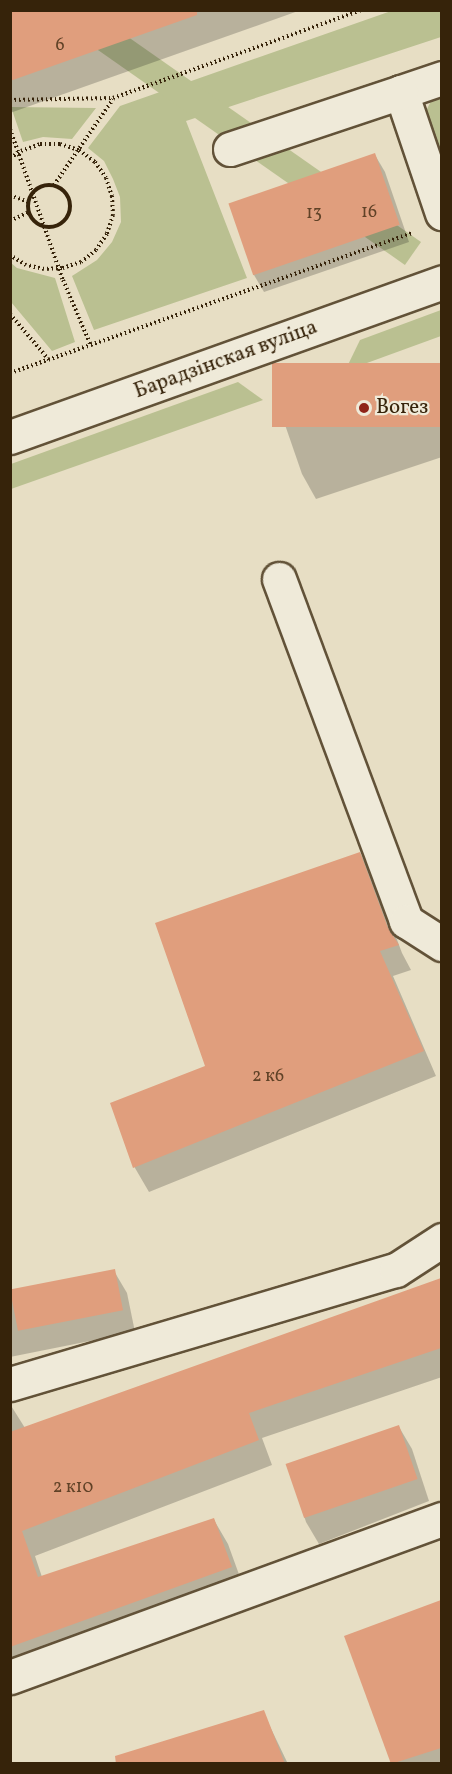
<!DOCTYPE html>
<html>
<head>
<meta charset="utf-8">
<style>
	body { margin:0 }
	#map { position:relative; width:452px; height:1774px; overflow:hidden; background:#e7dec4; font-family:Vollkorn,serif }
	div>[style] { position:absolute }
	.green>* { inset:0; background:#bac091; transform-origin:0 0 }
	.shadow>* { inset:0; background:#0003 }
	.building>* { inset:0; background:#e09e7d; transform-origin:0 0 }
	.path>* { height:4px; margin-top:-2px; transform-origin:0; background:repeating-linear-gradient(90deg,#36230a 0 1.5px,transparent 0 4.5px) }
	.path>.ring { margin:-2px; padding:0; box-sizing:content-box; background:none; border:4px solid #36230a; border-radius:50% }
	.roads { filter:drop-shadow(2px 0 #625238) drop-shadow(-2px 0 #625238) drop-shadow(0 2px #625238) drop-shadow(0 -2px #625238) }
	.minor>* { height:33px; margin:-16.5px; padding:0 16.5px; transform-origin:16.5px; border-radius:16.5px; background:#efead9 }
	.dots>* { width:16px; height:16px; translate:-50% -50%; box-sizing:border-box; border:3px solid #efead9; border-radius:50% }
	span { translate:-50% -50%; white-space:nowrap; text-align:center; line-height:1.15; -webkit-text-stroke:4.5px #efead9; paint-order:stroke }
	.number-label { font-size:18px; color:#604227 }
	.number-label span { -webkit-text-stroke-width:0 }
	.street-label { font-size:21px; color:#36230a }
	.poi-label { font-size:21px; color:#36230a }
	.left { translate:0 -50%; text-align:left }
	.frame { position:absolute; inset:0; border:12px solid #36230a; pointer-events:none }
</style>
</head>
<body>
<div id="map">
	<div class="green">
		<i style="clip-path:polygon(394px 10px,441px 11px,441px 37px,186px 121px,247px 278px,94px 330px,72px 276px,97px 260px,112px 242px,121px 222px,120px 197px,113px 179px,104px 161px,88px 148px,120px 106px)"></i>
		<i style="clip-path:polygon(441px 94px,441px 161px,424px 115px,433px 97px)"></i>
		<i style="clip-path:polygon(11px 107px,96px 108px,72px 139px,43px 137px,23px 142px)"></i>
		<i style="left:421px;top:242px;width:28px;height:434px;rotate:125deg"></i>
		<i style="clip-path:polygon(11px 263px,17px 268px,55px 278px,75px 342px,52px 351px,11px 302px)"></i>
		<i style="clip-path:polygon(441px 310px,441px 336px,345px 371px,360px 340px)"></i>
		<i style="clip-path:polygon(238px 382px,263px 400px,11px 489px,11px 464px)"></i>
	</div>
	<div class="shadow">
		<i style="clip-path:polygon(10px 10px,301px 10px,10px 113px)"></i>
		<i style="clip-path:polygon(375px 155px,385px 172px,409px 242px,264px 292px,254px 275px,230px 204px)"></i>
		<i style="clip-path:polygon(442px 364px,442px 457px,316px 499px,302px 474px,283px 419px)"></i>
		<i style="clip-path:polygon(360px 853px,374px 878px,402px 953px,411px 970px,393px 976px,436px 1076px,149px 1192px,135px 1168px,112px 1104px,206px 1067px)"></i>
		<i style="clip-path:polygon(114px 1271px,127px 1293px,135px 1332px,10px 1357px,10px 1291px)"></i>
		<i style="clip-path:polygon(442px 1279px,442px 1377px,262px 1438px,272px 1465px,35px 1556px,42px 1577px,214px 1520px,228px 1544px,245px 1591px,10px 1676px,10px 1404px,25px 1428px)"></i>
		<i style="clip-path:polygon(399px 1427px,412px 1449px,429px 1501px,319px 1544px,306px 1522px,288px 1467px)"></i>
		<i style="clip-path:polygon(442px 1602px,442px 1764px,393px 1764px,346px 1637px)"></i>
		<i style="clip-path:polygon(263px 1712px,288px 1764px,167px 1764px)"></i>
	</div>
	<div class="building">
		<i style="clip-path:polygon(10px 10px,197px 10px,197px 15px,10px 81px)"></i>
		<i style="left:375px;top:153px;width:76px;height:155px;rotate:71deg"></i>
		<i style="left:441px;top:363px;width:64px;height:169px;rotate:90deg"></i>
		<i style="clip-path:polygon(360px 852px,388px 928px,399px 945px,380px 951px,424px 1051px,133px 1168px,110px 1103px,205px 1066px,155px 923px)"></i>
		<i style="left:115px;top:1269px;width:42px;height:107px;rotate:79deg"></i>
		<i style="clip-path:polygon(441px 1278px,441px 1348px,249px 1413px,259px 1440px,22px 1531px,38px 1577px,214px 1518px,232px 1567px,10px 1647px,10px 1432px)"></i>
		<i style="left:399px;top:1425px;width:57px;height:120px;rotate:71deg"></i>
		<i style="clip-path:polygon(441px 1600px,441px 1748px,391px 1764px,344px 1636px)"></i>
		<i style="clip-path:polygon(264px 1710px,285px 1764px,116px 1764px,115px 1756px)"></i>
	</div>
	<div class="path">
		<i style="left:10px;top:100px;width:103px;rotate:-1.1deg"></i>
		<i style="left:113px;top:98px;width:264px;rotate:-19.5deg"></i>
		<i style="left:10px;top:129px;width:160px;rotate:70.7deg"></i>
		<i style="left:63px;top:280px;width:72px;rotate:67deg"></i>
		<i style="left:10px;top:158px;width:13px;rotate:-32deg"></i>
		<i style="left:21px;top:151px;width:20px;rotate:-20deg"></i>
		<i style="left:40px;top:144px;width:20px"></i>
		<i style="left:60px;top:144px;width:20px;rotate:18deg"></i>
		<i style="left:79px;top:150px;width:20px;rotate:37deg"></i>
		<i style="left:95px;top:162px;width:19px;rotate:55deg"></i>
		<i style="left:106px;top:178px;width:19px;rotate:72deg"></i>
		<i style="left:112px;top:196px;width:19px;rotate:87deg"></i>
		<i style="left:113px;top:215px;width:20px;rotate:108deg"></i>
		<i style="left:107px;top:234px;width:19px;rotate:125deg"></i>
		<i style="left:96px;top:250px;width:19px;rotate:141deg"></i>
		<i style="left:81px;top:262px;width:20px;rotate:162deg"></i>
		<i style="left:62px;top:268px;width:18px;rotate:177deg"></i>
		<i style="left:44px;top:269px;width:18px;rotate:-167deg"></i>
		<i style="left:26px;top:265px;width:19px;rotate:-148deg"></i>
		<i style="left:54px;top:185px;width:104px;rotate:-55.5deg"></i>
		<i class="ring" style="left:28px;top:185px;width:38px;height:38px"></i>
		<i style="left:10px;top:195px;width:19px;rotate:21deg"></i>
		<i style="left:10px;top:221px;width:21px;rotate:-25deg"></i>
		<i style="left:10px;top:314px;width:60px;rotate:49.7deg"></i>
		<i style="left:10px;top:373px;width:426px;rotate:-19.2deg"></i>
	</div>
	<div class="roads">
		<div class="minor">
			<i style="left:442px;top:78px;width:43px;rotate:161.1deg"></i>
			<i style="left:401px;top:92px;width:128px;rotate:71.3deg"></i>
			<i style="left:230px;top:149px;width:180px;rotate:-18.4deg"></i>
			<i style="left:10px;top:437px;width:459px;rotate:-19.7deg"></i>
			<i style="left:279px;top:579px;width:365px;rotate:69.6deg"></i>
			<i style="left:406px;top:921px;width:43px;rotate:32.6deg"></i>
			<i style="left:10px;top:1384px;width:402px;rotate:-16.5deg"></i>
			<i style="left:396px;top:1270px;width:55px;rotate:-33.1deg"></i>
			<i style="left:10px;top:1677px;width:460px;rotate:-20.1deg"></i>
		</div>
	</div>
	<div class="dots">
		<i style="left:364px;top:408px;background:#8f2418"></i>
	</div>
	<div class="number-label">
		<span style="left:60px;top:46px">6</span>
		<span style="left:369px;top:213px">16</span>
		<span style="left:314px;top:214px">13</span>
		<span style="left:268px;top:1077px">2 к6</span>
		<span style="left:73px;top:1488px">2 к10</span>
	</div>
	<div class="street-label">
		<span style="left:226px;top:360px;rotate:-20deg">Барадзінская вуліца</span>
	</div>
	<div class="poi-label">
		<span class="left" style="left:376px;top:408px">Вогез</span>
	</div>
	<div class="frame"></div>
</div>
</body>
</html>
